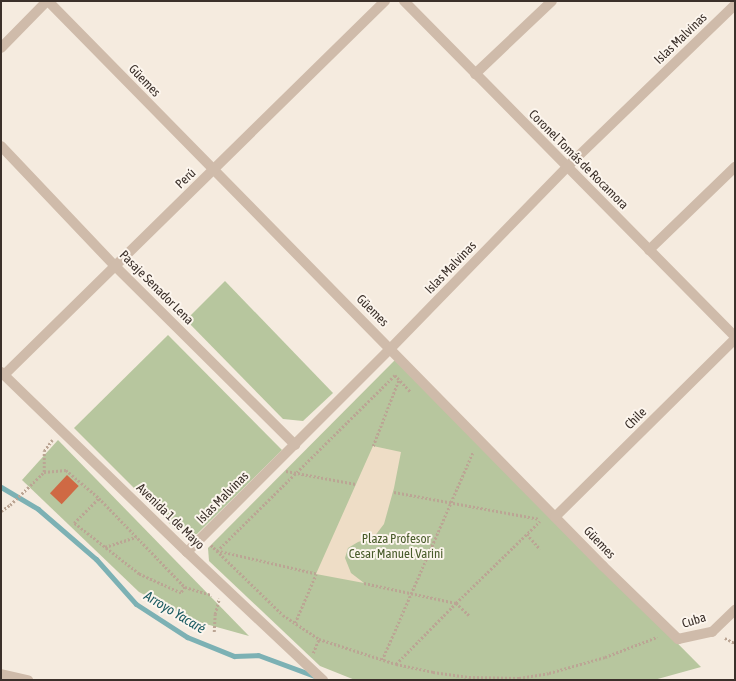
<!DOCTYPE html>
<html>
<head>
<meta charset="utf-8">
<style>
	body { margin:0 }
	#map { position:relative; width:736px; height:681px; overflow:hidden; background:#f5ebdf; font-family:"Asap Condensed",sans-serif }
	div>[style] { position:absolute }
	.green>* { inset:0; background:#b7c69e }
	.plaza>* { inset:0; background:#eeddc6 }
	.stream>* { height:5px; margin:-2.5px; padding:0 2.5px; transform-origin:2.5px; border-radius:2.5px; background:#7cb1b4 }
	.building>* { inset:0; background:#cf6944; transform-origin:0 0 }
	.path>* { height:2.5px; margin-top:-1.25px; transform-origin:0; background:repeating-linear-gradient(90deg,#bba594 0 2px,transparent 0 4px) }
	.minor>* { height:10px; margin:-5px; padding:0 5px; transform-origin:5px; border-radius:5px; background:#cfbbaa }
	span { translate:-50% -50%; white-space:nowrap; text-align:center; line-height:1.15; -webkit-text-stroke:4px #fcf5ed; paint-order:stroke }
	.street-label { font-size:13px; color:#3b302a }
	.park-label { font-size:13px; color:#495c2b }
	.water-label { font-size:14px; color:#1b5b61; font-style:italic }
	.frame { position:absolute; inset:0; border:2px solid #3b302a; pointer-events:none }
</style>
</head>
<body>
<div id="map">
	<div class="green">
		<i style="clip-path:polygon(225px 281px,333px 393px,303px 421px,283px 419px,186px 320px)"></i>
		<i style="clip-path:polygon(168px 335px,282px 450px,197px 534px,187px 536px,175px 529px,74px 428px)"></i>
		<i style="clip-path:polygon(396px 359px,701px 667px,654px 680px,355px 680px,320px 666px,209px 561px,208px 548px)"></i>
		<i style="clip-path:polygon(58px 440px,249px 636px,195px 621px,139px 592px,22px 480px)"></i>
	</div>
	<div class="plaza">
		<i style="clip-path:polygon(373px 446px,401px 452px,394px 488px,384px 524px,374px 537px,358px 542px,348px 548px,345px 558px,351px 573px,364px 583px,316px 574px)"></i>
	</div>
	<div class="stream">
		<i style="left:1px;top:487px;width:43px;rotate:30.7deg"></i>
		<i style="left:38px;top:509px;width:77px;rotate:40.8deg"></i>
		<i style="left:96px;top:559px;width:60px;rotate:48.4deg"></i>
		<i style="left:136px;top:604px;width:61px;rotate:32.9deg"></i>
		<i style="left:187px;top:637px;width:51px;rotate:22deg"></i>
		<i style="left:234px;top:656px;width:24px;rotate:-2deg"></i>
		<i style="left:258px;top:655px;width:63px;rotate:20.4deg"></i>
	</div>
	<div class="building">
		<i style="left:67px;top:475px;width:16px;height:25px;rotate:43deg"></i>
	</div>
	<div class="path">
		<i style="left:373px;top:446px;width:72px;rotate:-68.8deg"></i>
		<i style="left:286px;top:471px;width:71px;rotate:10.5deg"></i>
		<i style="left:44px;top:472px;width:21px;rotate:-90deg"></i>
		<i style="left:44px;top:451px;width:14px;rotate:-54deg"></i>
		<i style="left:394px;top:492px;width:147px;rotate:10.5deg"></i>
		<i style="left:1px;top:511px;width:11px;rotate:-34deg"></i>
		<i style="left:10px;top:505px;width:47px;rotate:-44.1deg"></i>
		<i style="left:44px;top:472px;width:22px;rotate:-5deg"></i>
		<i style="left:66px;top:470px;width:43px;rotate:40.3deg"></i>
		<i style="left:99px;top:498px;width:124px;rotate:46deg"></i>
		<i style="left:185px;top:587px;width:7px;rotate:124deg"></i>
		<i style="left:181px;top:593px;width:46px;rotate:-155.7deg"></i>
		<i style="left:139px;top:574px;width:83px;rotate:-141.9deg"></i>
		<i style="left:74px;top:523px;width:35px;rotate:-45deg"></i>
		<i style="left:527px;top:534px;width:20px;rotate:49deg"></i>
		<i style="left:211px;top:545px;width:100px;rotate:44.2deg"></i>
		<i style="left:283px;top:615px;width:43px;rotate:33.7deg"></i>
		<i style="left:319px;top:639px;width:81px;rotate:18deg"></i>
		<i style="left:396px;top:664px;width:38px;rotate:12deg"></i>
		<i style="left:433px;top:672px;width:36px;rotate:8deg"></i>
		<i style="left:469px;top:677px;width:50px;rotate:1.1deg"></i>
		<i style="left:519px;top:678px;width:30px;rotate:-9deg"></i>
		<i style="left:549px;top:673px;width:58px;rotate:-15.9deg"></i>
		<i style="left:605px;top:657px;width:56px;rotate:-21deg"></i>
		<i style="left:105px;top:547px;width:33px;rotate:-18deg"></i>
		<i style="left:364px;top:583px;width:94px;rotate:12.3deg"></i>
		<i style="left:456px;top:603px;width:117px;rotate:-44.3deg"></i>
		<i style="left:185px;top:587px;width:28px;rotate:17deg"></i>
		<i style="left:295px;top:623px;width:53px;rotate:-66.8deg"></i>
		<i style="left:316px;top:574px;width:102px;rotate:-166.9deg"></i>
		<i style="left:217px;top:551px;width:250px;rotate:-44.7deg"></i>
		<i style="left:395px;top:375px;width:23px;rotate:47deg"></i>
		<i style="left:214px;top:632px;width:18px;rotate:-87deg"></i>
		<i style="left:215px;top:614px;width:16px;rotate:-75deg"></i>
		<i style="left:725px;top:638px;width:11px;rotate:27deg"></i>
		<i style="left:313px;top:653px;width:15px;rotate:-67deg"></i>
		<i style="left:382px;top:660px;width:227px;rotate:-66.4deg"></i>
		<i style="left:396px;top:664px;width:86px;rotate:-45.5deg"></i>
		<i style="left:456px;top:603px;width:19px;rotate:43deg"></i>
	</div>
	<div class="minor">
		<i style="left:48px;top:1px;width:792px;rotate:45.51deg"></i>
		<i style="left:603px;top:566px;width:105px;rotate:44.2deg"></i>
		<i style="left:678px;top:639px;width:35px;rotate:-12deg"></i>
		<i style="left:712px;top:632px;width:32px;rotate:-44deg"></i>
		<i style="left:404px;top:1px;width:472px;rotate:45.4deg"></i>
		<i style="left:1px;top:48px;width:66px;rotate:-45.6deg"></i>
		<i style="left:475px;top:74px;width:106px;rotate:-43.5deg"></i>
		<i style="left:1px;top:146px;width:166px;rotate:46.5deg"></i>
		<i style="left:115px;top:266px;width:254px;rotate:44.8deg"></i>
		<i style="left:649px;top:250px;width:120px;rotate:-44deg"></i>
		<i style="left:1px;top:372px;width:259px;rotate:44.1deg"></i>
		<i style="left:187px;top:552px;width:187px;rotate:43.3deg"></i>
		<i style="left:4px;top:375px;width:534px;rotate:-44.47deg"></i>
		<i style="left:555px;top:517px;width:253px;rotate:-44.7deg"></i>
		<i style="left:187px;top:552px;width:287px;rotate:-45deg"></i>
		<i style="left:390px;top:349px;width:254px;rotate:-45.8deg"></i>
		<i style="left:567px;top:167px;width:233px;rotate:-44deg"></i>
		<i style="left:1px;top:674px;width:28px;rotate:13deg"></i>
	</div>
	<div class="street-label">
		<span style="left:681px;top:39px;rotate:-44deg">Islas Malvinas</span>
		<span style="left:144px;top:81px;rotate:46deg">Güemes</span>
		<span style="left:578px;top:160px;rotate:45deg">Coronel Tomás de Rocamora</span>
		<span style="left:186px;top:179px;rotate:-44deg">Perú</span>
		<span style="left:451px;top:268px;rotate:-46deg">Islas Malvinas</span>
		<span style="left:156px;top:288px;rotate:45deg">Pasaje Senador Lena</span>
		<span style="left:372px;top:311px;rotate:45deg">Güemes</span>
		<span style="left:636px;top:419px;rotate:-45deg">Chile</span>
		<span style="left:223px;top:498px;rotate:-45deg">Islas Malvinas</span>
		<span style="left:170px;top:517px;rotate:44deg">Avenida 1 de Mayo</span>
		<span style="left:599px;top:543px;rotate:46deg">Güemes</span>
		<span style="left:694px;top:621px;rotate:-17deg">Cuba</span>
	</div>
	<div class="park-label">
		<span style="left:396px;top:547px">Plaza Profesor<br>Cesar Manuel Varini</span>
	</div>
	<div class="water-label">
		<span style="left:175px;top:612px;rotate:31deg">Arroyo Yacaré</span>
	</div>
	<div class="frame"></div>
</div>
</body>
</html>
